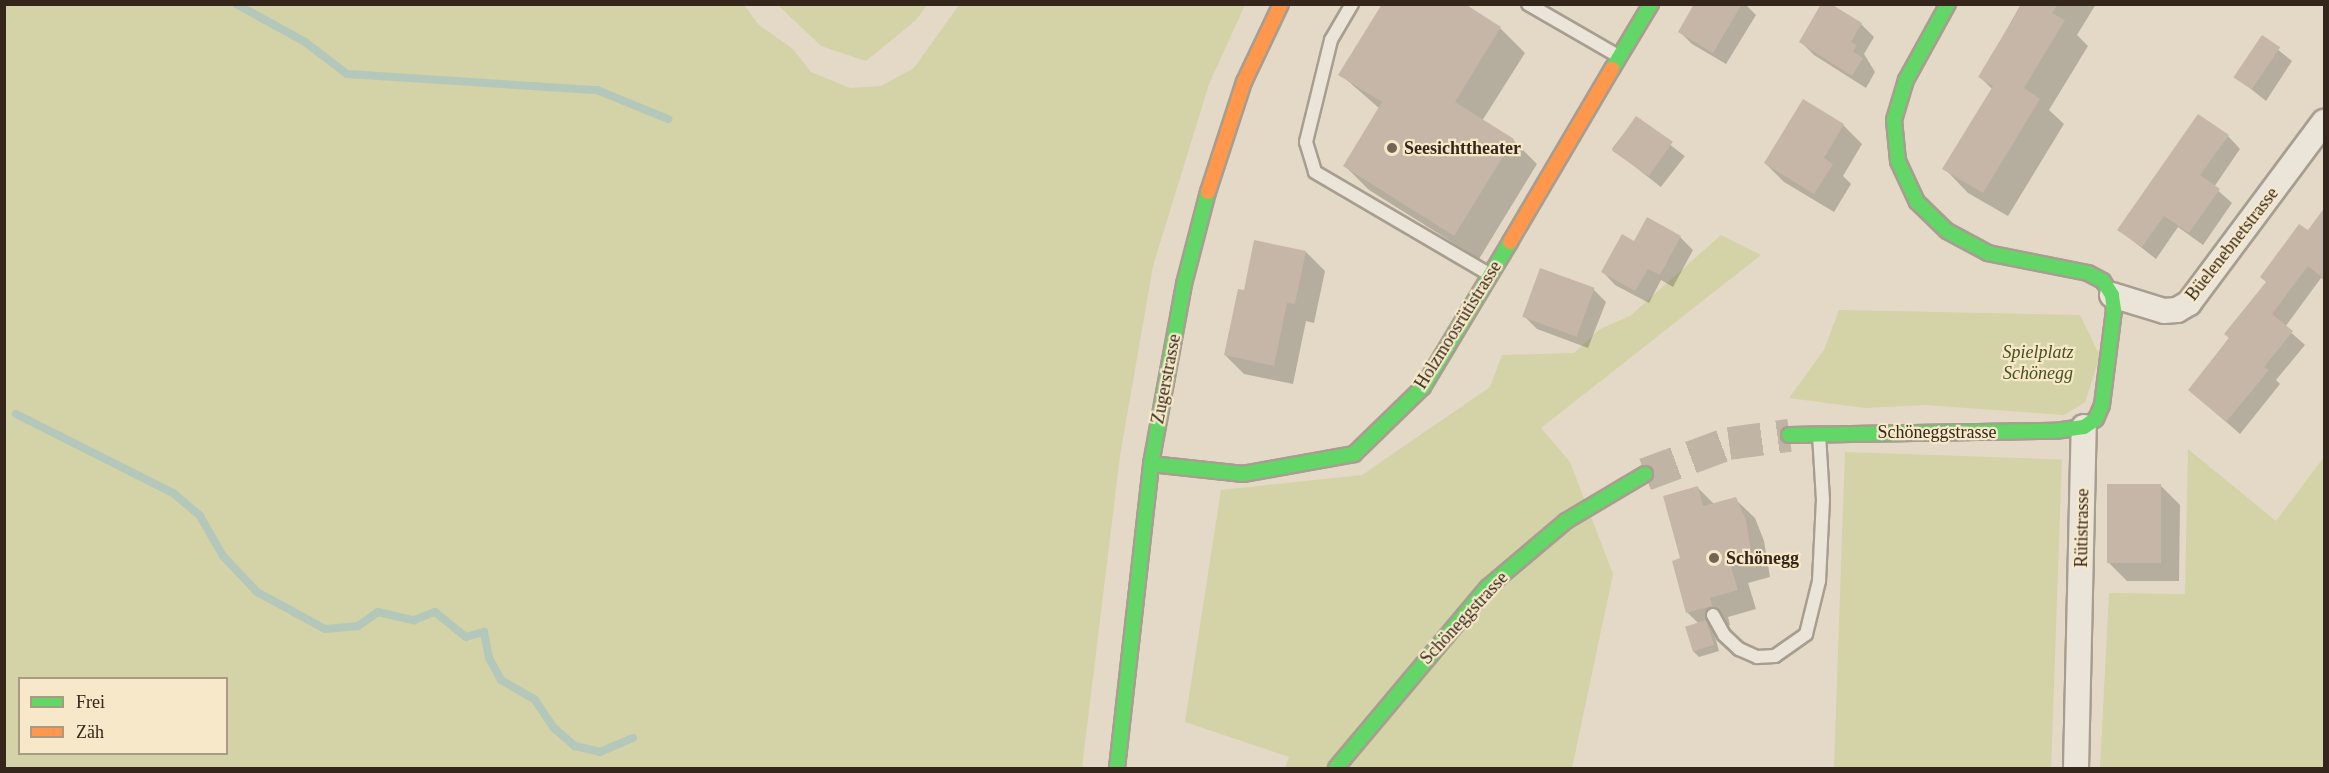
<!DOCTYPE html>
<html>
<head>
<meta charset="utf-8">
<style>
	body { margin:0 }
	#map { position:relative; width:2329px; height:773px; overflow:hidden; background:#e3d9c6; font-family:"Times New Roman",serif }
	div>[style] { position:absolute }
	.green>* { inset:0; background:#d4d2a7; transform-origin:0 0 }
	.shadow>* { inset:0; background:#0003; transform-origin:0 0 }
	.stream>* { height:8px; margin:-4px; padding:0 4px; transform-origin:4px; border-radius:4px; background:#b3c7ba }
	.building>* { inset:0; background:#c6b6a7; transform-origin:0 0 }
	.secondary-tunnel>* { height:33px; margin-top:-16.5px; transform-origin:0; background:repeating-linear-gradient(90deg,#c0b5a4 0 33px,transparent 0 49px) }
	.roads { filter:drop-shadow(2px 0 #a79e90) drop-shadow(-2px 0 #a79e90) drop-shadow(0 2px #a79e90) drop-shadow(0 -2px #a79e90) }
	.lane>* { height:12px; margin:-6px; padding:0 6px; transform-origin:6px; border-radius:6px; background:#eae4d9 }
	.street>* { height:24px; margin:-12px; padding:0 12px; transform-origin:12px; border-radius:12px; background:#eae4d9 }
	.fast>* { height:14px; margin:-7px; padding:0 7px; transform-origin:7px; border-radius:7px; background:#63d668 }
	.slow>* { height:14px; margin:-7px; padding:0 7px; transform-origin:7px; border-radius:7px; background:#ff974d }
	.dots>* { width:16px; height:16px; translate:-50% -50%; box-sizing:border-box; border:3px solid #f6e8c9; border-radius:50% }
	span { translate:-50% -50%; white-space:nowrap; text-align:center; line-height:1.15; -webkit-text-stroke:4.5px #f6e8c9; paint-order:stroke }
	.poi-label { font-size:18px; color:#34261a; font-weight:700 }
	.left { translate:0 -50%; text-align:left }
	.street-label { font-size:18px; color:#34261a }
	.park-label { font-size:18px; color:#46511f; font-style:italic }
	.frame { position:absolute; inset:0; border:6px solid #34261a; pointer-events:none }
	.legend { position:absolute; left:18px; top:677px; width:210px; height:78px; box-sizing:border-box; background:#f6e8c9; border:2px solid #a89a83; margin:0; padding:8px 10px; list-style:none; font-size:18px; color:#34261a }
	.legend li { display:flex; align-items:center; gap:12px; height:30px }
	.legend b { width:30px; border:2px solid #a89a83 }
</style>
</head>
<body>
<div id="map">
	<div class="green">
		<i style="clip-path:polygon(evenodd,4px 5px,744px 5px,759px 25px,793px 49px,811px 72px,850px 88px,881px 86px,914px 68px,959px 5px,1245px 5px,1209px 84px,1153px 266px,1120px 456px,1082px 768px,5px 768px,4px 5px,20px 678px,226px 678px,226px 754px,20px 754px,20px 678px)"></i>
		<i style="clip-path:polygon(778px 5px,927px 5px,916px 20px,866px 61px,821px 46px)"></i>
		<i style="clip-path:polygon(1721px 235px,1761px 255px,1541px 428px,1570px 462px,1613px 574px,1572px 768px,1285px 768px,1289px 757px,1185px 722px,1221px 490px,1362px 475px,1490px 387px,1502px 355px,1574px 353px,1600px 329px,1630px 316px)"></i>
		<i style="clip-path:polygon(1839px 310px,2080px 315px,2100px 356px,2085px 402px,2064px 415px,1925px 405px,1865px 408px,1789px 398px,1824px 350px)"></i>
		<i style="clip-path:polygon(2188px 449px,2276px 521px,2324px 457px,2324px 768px,2100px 768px,2109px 593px,2185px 594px)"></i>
		<i style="left:1845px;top:452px;width:217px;height:316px;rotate:2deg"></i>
	</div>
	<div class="shadow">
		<i style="clip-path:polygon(1462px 4px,1501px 29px,1525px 53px,1482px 121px,1513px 140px,1537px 164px,1479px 259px,1369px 190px,1345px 166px,1380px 109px,1340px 74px)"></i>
		<i style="clip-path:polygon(1696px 4px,1745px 4px,1756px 15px,1726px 64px,1692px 44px,1679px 31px)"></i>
		<i style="clip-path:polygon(2021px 4px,2096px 4px,2077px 35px,2088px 46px,2049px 110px,2064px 124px,2008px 216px,1968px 193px,1944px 168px,1992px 89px,1980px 77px)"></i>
		<i style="clip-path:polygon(1861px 24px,1874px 37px,1864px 54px,1875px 72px,1866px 88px,1814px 55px,1801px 42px)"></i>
		<i style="clip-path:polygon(2262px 37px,2292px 61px,2266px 101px,2236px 77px)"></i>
		<i style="left:1636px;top:118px;width:62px;height:39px;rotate:38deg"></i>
		<i style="clip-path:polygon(1843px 125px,1862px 144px,1843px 176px,1851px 184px,1834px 212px,1784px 182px,1765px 163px)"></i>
		<i style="clip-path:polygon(2228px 136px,2240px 149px,2214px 187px,2232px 203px,2203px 245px,2178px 227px,2156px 259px,2119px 230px)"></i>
		<i style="clip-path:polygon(2324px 211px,2324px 280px,2321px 278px,2285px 327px,2305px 345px,2276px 380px,2280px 384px,2240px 434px,2190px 390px)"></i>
		<i style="clip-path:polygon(1680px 237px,1693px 250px,1673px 287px,1661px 280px,1649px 303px,1615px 285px,1603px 272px,1635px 243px)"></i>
		<i style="clip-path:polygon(1306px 252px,1325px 271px,1314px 323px,1306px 321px,1293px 384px,1244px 374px,1225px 355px)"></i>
		<i style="clip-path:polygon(1593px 289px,1606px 302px,1588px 348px,1537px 329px,1524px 316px)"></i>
		<i style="clip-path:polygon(2161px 486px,2180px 505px,2179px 581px,2127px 581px,2108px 562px)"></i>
		<i style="clip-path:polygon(1698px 488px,1715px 505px,1735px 499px,1755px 518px,1764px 541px,1770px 577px,1748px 583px,1756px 609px,1728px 617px,1730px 625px,1713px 629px,1719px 651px,1699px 657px,1693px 651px,1686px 627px,1699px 624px,1687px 612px,1682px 560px)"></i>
	</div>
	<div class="stream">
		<i style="left:236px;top:4px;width:79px;rotate:28.8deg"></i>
		<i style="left:305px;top:42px;width:53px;rotate:37.3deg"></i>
		<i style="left:347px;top:74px;width:251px;rotate:3.7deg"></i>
		<i style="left:597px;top:90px;width:77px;rotate:22.2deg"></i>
		<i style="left:16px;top:414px;width:176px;rotate:26.7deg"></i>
		<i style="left:173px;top:493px;width:35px;rotate:40deg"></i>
		<i style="left:200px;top:516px;width:46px;rotate:60.1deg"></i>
		<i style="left:223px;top:556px;width:50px;rotate:46.6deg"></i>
		<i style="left:257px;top:592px;width:77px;rotate:28.6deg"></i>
		<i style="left:325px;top:629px;width:33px;rotate:-5deg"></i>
		<i style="left:358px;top:626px;width:24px;rotate:-35deg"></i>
		<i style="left:378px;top:612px;width:37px;rotate:13deg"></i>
		<i style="left:414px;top:620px;width:22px;rotate:-21deg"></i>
		<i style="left:435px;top:612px;width:40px;rotate:39deg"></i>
		<i style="left:466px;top:637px;width:19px;rotate:-16deg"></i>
		<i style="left:484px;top:632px;width:26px;rotate:79deg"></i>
		<i style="left:489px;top:658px;width:25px;rotate:61deg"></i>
		<i style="left:501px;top:680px;width:39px;rotate:30deg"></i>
		<i style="left:535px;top:700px;width:34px;rotate:56deg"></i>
		<i style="left:554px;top:728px;width:28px;rotate:41deg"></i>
		<i style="left:575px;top:746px;width:26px;rotate:13deg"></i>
		<i style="left:600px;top:752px;width:36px;rotate:-23deg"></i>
	</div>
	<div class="building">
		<i style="clip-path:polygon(1382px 4px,1465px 4px,1501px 27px,1455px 102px,1514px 139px,1454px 236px,1343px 166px,1382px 102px,1338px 75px)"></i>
		<i style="clip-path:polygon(1694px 4px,1742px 4px,1713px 53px,1678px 32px)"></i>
		<i style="clip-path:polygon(1821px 4px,1831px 4px,1862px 23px,1851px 42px,1857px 45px,1853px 52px,1863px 58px,1852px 76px,1799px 42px)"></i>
		<i style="clip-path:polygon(2022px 4px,2058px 4px,2052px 13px,2065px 20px,2024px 88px,2040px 99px,1983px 193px,1942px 169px,1993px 86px,1978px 77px)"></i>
		<i style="left:2262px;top:35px;width:22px;height:51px;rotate:34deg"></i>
		<i style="clip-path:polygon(1803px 99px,1844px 124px,1824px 158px,1833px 164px,1814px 194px,1764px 163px)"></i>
		<i style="clip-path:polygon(2198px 114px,2229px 135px,2200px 175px,2220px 189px,2189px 233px,2164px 216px,2142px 247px,2117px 230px)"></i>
		<i style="left:1636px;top:116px;width:45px;height:42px;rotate:35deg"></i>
		<i style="clip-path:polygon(2325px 207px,2325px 280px,2308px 266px,2272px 314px,2293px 331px,2264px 367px,2269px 370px,2226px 422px,2188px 390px,2229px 338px,2224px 334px,2266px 282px,2260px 277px,2299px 224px,2308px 230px)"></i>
		<i style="clip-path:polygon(1647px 217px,1681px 236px,1660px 275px,1648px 269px,1635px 291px,1601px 272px,1622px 234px,1634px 241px)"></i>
		<i style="clip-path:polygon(1254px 240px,1306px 251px,1295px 304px,1287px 303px,1274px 366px,1224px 355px,1238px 289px,1244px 290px)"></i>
		<i style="left:1540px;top:268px;width:58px;height:52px;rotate:20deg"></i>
		<i style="left:2107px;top:484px;width:54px;height:79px"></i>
		<i style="clip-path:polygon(1698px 486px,1703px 506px,1736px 497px,1746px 520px,1752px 558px,1730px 564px,1738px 590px,1710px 598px,1712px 606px,1686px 613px,1672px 561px,1680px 558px,1663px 496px)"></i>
		<i style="left:1706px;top:620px;width:26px;height:22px;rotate:72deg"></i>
	</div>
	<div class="secondary-tunnel">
		<i style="left:1645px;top:474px;width:90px;rotate:-20.3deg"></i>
		<i style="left:1729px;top:443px;width:61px;rotate:-7.6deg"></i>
	</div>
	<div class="roads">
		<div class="lane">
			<i style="left:1352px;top:4px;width:42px;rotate:120.3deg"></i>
			<i style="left:1331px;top:40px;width:105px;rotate:103.8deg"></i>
			<i style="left:1306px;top:142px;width:31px;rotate:73deg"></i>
			<i style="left:1315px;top:172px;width:202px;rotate:30.4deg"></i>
			<i style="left:1528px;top:4px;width:104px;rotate:30deg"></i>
			<i style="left:1713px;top:615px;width:23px;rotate:61deg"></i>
			<i style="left:1724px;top:635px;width:21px;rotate:43deg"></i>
			<i style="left:1739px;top:649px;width:20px;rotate:24deg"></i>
			<i style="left:1757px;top:657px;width:18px;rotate:-3deg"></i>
			<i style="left:1775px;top:656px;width:38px;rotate:-35deg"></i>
			<i style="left:1806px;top:634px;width:55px;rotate:-76.2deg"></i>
			<i style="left:1819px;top:581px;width:81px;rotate:-87.2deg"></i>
			<i style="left:1823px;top:500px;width:65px;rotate:-93.5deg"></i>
		</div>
		<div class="street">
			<i style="left:2112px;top:295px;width:54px;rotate:17.1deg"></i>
			<i style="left:2164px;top:311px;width:13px;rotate:-4deg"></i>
			<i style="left:2177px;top:310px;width:14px;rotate:-30deg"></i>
			<i style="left:2189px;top:303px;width:226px;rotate:-53.3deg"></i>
			<i style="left:2076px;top:768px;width:341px;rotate:-88.7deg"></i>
		</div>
		<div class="fast">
			<i style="left:1612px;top:69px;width:76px;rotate:-59deg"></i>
			<i style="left:1789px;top:435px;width:266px;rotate:-0.9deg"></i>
			<i style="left:2055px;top:431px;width:29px;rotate:-8deg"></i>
			<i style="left:2084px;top:427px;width:14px;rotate:-34deg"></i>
			<i style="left:2096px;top:419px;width:15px;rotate:-67deg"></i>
			<i style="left:2102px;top:405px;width:96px;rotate:-82.8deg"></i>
			<i style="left:2114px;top:310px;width:15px;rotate:-98deg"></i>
			<i style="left:2112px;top:295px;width:17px;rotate:-123deg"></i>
			<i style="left:2103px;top:281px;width:17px;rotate:-152deg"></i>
			<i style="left:2088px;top:273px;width:102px;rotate:-168.7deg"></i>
			<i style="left:1988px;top:253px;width:47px;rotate:-151.8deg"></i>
			<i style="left:1947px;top:231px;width:42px;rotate:-136deg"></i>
			<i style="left:1917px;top:202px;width:45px;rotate:-114.9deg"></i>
			<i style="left:1898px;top:161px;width:41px;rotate:-95.6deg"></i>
			<i style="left:1894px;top:120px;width:42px;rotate:-73.3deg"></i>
			<i style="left:1906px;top:80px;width:87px;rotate:-61.1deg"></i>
			<i style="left:1151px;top:464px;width:93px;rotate:6.2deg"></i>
			<i style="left:1243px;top:474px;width:113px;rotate:-10.2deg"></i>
			<i style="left:1354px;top:454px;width:96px;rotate:-44.2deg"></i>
			<i style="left:1423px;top:387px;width:169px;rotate:-59deg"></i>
			<i style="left:1117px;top:768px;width:306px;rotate:-83.6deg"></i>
			<i style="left:1151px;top:464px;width:183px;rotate:-79.6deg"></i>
			<i style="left:1184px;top:284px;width:95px;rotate:-75.4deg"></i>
			<i style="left:1336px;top:768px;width:236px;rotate:-50deg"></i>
			<i style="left:1488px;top:587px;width:102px;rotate:-40.2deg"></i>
			<i style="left:1566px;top:521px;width:92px;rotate:-30.7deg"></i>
		</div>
		<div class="slow">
			<i style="left:1208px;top:192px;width:116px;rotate:-71.9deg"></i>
			<i style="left:1244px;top:82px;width:86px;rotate:-64.6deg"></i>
			<i style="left:1510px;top:242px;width:201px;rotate:-59.5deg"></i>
		</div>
	</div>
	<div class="dots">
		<i style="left:1392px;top:148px;background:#716556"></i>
		<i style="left:1714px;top:558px;background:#716556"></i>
	</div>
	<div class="poi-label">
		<span class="left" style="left:1404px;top:148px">Seesichttheater</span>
		<span class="left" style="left:1726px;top:558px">Schönegg</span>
	</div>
	<div class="street-label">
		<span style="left:2232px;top:244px;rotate:-52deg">Büelenebnetstrasse</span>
		<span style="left:1458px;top:325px;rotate:-58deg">Holzmoosrütistrasse</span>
		<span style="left:1166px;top:379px;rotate:-79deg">Zugerstrasse</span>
		<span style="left:1937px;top:432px">Schöneggstrasse</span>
		<span style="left:2082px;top:528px;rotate:-89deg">Rütistrasse</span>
		<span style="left:1464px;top:618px;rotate:-47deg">Schöneggstrasse</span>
	</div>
	<div class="park-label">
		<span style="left:2038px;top:363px">Spielplatz<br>Schönegg</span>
	</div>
	<div class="frame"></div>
	<ul class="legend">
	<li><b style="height:8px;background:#63d668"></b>Frei</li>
	<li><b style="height:8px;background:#ff974d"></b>Zäh</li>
	</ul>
</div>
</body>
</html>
